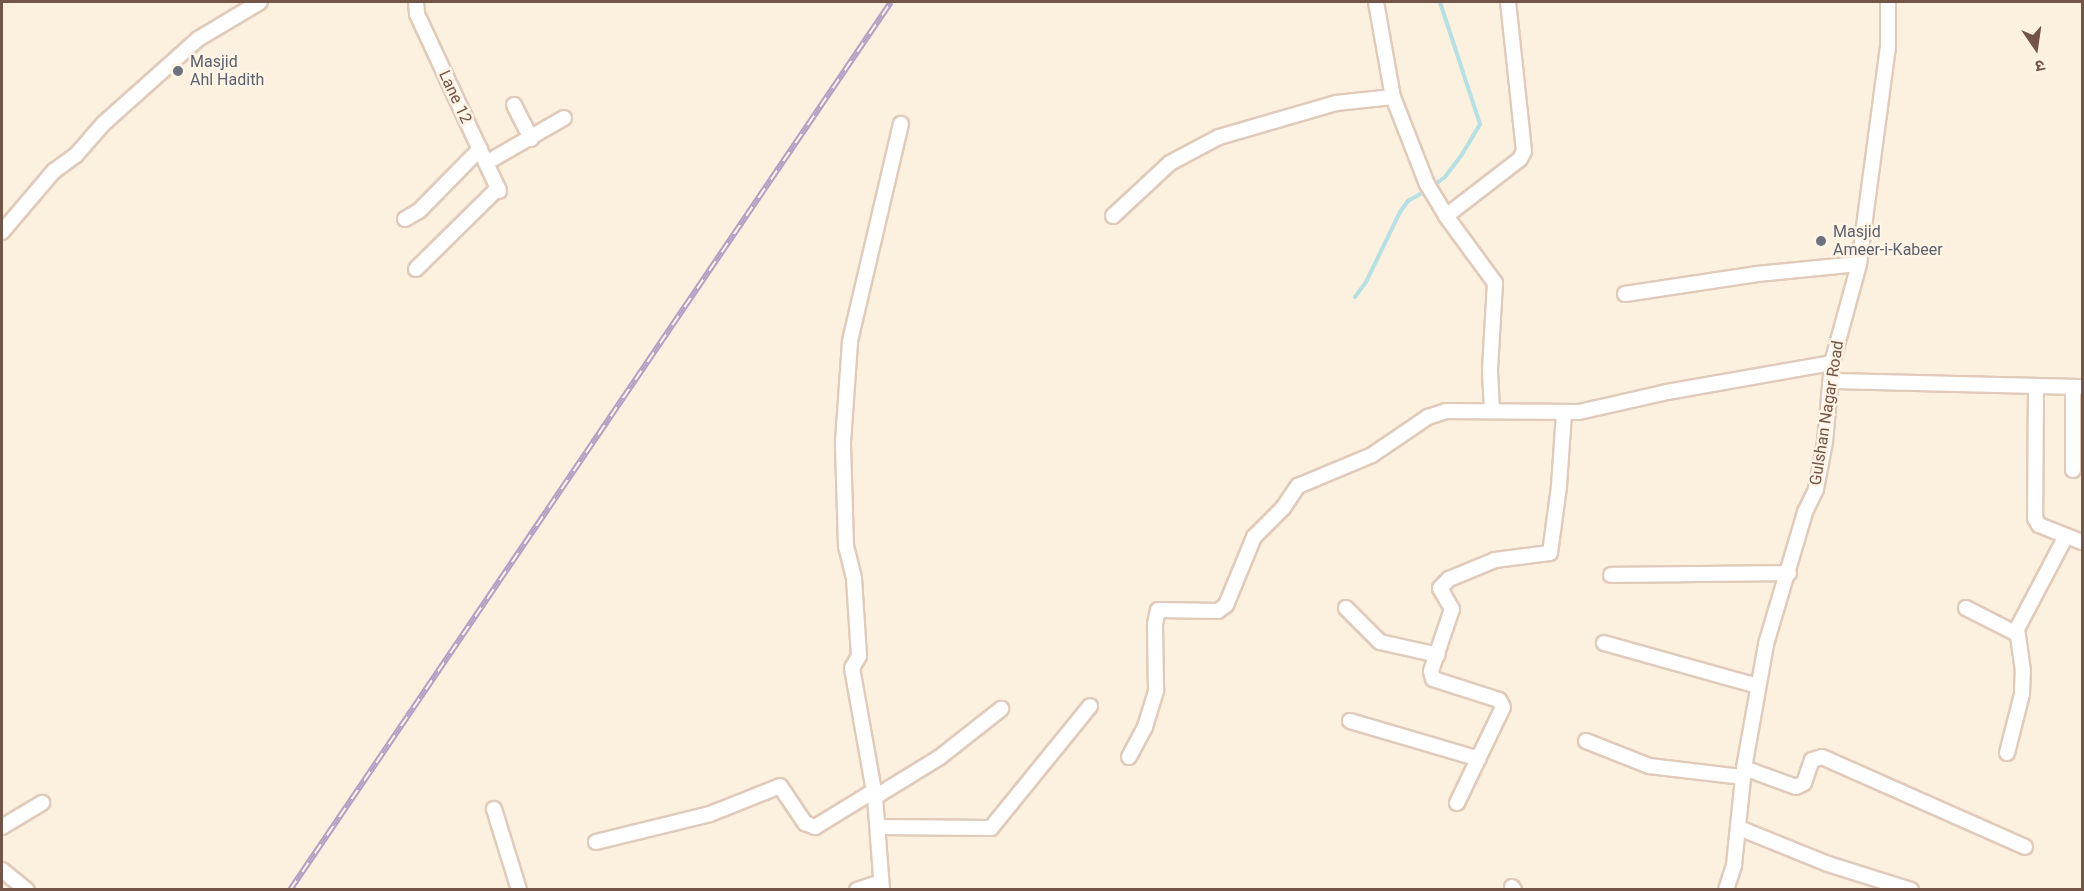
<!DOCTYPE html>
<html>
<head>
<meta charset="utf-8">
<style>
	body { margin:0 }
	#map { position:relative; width:2084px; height:891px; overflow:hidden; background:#fcf0df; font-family:Roboto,"Noto Sans Devanagari",sans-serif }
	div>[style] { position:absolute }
	.stream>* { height:4px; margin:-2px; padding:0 2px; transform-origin:2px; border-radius:2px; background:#b4e0e6 }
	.roads { filter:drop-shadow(2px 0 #e0cbbb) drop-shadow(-2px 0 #e0cbbb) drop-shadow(0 2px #e0cbbb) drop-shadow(0 -2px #e0cbbb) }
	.minor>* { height:14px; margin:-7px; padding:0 7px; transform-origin:7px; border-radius:7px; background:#fff }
	.rail>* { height:6px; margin-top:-3px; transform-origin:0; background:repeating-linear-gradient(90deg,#fff4e5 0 11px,#b29fc5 0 22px); box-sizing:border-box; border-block:2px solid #b29fc5 }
	.dots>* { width:16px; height:16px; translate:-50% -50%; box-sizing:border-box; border:3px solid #fff4e5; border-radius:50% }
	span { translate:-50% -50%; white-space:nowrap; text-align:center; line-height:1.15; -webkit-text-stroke:5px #fff4e5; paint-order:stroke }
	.worship-label { font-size:16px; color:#5b616d }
	.left { translate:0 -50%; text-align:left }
	.street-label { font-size:16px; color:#735547 }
	.frame { position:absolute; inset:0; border:3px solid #735547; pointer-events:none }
	.north { position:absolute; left:2006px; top:18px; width:60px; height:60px; -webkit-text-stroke:4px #fff4e5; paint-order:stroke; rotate:167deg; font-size:16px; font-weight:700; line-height:24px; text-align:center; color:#735547 }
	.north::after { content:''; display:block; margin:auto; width:21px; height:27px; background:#735547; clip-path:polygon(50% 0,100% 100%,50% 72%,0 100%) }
</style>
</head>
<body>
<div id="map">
	<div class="stream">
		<i style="left:1433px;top:186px;width:15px;rotate:-37deg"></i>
		<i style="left:1445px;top:177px;width:26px;rotate:-53deg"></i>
		<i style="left:1461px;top:156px;width:37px;rotate:-59deg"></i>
		<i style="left:1480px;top:124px;width:128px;rotate:-108.2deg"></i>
		<i style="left:1355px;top:297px;width:19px;rotate:-54deg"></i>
		<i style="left:1366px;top:282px;width:78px;rotate:-64.1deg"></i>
		<i style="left:1400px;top:212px;width:14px;rotate:-54deg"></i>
		<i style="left:1408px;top:201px;width:22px;rotate:-30deg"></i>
	</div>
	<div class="roads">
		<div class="minor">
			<i style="left:416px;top:2px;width:12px;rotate:85deg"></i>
			<i style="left:417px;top:14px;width:195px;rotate:65.1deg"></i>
			<i style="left:1376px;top:2px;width:97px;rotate:79.9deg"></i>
			<i style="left:1393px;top:97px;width:93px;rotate:68.7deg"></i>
			<i style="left:1427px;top:184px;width:37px;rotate:59deg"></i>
			<i style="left:1446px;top:216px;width:83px;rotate:53.8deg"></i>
			<i style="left:1495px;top:283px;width:88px;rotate:93.3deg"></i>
			<i style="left:1490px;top:371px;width:40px;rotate:87.1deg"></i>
			<i style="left:514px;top:105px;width:38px;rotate:63deg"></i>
			<i style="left:486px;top:163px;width:90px;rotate:-30deg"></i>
			<i style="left:1113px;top:216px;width:78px;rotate:-42.9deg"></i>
			<i style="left:1170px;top:163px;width:55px;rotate:-28deg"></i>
			<i style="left:1219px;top:137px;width:122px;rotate:-16.2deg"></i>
			<i style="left:1336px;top:103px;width:57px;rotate:-6deg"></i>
			<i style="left:1446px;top:216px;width:93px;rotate:-37.6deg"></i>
			<i style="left:1520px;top:159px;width:9px;rotate:-63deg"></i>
			<i style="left:1524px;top:151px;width:150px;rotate:-96.1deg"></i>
			<i style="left:405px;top:219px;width:16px;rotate:-30deg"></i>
			<i style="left:419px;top:211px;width:87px;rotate:-45.5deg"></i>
			<i style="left:2px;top:232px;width:80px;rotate:-49.6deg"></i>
			<i style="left:54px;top:171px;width:27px;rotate:-36deg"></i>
			<i style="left:76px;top:155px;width:41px;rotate:-48.9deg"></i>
			<i style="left:103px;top:124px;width:127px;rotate:-41.8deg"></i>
			<i style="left:198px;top:39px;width:72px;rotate:-30.8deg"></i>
			<i style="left:416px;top:269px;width:115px;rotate:-44.6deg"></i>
			<i style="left:1625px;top:294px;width:134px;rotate:-8.6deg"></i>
			<i style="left:1757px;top:274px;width:102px;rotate:-5.6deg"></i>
			<i style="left:1832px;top:381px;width:250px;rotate:1.4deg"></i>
			<i style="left:2036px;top:386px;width:132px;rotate:90.4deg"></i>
			<i style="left:2035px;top:518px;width:8px;rotate:60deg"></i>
			<i style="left:2039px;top:525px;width:46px;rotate:21.6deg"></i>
			<i style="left:2073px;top:470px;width:82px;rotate:-90deg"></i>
			<i style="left:1611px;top:575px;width:178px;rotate:-0.6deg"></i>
			<i style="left:1346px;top:608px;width:48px;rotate:45deg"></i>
			<i style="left:1380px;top:642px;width:59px;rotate:12.6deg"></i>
			<i style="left:1966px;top:608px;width:57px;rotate:27deg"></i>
			<i style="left:1604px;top:643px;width:160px;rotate:15.6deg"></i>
			<i style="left:1350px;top:721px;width:134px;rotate:16.4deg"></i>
			<i style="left:1586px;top:741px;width:68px;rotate:21.6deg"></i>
			<i style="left:1649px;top:766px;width:95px;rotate:6.7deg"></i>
			<i style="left:2007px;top:753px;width:61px;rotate:-75.7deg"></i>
			<i style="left:2022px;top:694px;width:23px;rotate:-88deg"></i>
			<i style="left:2023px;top:671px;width:42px;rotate:-98.1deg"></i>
			<i style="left:2017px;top:629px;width:105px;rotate:-62.2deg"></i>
			<i style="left:1129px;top:757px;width:34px;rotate:-62deg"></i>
			<i style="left:1145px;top:727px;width:39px;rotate:-73deg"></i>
			<i style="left:1156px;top:690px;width:66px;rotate:-90.9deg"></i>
			<i style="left:1155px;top:624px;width:14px;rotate:-78deg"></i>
			<i style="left:1158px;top:610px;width:60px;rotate:1deg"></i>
			<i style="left:1218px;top:611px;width:10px;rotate:-37deg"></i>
			<i style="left:1226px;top:605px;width:74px;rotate:-67.6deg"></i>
			<i style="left:1254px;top:537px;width:41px;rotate:-45deg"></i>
			<i style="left:1283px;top:508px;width:27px;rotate:-56deg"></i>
			<i style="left:1298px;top:486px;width:80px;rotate:-22.7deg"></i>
			<i style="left:1372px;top:455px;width:68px;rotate:-34.2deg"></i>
			<i style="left:1428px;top:417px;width:19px;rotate:-18deg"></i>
			<i style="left:1446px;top:411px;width:133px;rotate:0.4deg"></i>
			<i style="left:1579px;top:412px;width:90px;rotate:-12.8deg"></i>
			<i style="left:1667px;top:392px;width:168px;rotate:-10deg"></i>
			<i style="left:1744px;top:768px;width:55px;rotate:20.1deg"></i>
			<i style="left:1796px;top:787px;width:9px;rotate:-27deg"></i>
			<i style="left:1804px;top:783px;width:24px;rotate:-71deg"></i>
			<i style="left:1812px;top:760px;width:10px;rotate:-17deg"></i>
			<i style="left:1822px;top:757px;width:222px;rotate:23.9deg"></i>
			<i style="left:875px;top:797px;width:76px;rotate:-31.6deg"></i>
			<i style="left:940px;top:757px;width:78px;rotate:-38.2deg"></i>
			<i style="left:1457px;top:803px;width:106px;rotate:-64.4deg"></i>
			<i style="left:1503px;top:707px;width:8px;rotate:-120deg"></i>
			<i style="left:1499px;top:700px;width:69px;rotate:-162.3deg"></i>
			<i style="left:1433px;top:679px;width:8px;rotate:-104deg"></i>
			<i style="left:1431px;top:671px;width:65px;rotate:-71.3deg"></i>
			<i style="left:1452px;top:609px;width:24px;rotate:-120deg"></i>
			<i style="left:1440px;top:588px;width:13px;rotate:-45deg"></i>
			<i style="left:1449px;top:579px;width:50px;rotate:-22.4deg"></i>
			<i style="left:1495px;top:560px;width:55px;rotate:-7.3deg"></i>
			<i style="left:1550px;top:553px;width:68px;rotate:-82.3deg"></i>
			<i style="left:1559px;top:486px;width:73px;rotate:-86.1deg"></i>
			<i style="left:494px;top:809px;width:85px;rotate:72.8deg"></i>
			<i style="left:2px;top:827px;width:47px;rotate:-31deg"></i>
			<i style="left:878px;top:827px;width:113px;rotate:0.5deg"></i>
			<i style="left:991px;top:828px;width:157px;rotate:-50.9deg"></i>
			<i style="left:1739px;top:828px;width:96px;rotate:22deg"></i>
			<i style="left:1828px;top:864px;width:87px;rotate:17.4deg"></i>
			<i style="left:596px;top:842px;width:117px;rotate:-13.8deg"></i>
			<i style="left:710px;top:814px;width:75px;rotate:-21.8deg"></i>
			<i style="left:780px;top:786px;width:45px;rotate:56deg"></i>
			<i style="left:805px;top:823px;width:11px;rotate:22deg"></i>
			<i style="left:815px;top:827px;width:69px;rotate:-31.4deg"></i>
			<i style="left:2px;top:870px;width:32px;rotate:39deg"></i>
			<i style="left:1512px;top:887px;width:4px;rotate:56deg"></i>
			<i style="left:857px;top:890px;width:25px;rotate:-18deg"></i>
			<i style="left:882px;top:890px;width:93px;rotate:-94.3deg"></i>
			<i style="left:875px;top:797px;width:131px;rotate:-100.1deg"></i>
			<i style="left:852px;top:668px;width:14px;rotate:-60deg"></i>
			<i style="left:859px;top:656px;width:78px;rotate:-93.7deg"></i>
			<i style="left:854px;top:578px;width:33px;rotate:-104deg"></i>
			<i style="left:846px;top:546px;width:104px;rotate:-91.7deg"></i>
			<i style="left:843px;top:442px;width:101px;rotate:-86deg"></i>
			<i style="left:850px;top:341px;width:223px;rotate:-76.8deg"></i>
			<i style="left:1726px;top:890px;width:26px;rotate:-72deg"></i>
			<i style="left:1734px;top:865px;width:98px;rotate:-84.1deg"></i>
			<i style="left:1744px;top:768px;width:126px;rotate:-79.9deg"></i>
			<i style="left:1766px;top:644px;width:138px;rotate:-73.5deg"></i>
			<i style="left:1805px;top:512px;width:25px;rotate:-64deg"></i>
			<i style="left:1816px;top:489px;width:48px;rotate:-79.2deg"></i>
			<i style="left:1825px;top:442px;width:79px;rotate:-84.9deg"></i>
			<i style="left:1832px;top:363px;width:103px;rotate:-74.7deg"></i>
			<i style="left:1859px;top:264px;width:218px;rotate:-82.4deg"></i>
			<i style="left:1888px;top:48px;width:46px;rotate:-90deg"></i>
		</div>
	</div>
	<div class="rail">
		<i style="left:290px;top:890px;width:1072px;rotate:-55.91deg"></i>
	</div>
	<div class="dots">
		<i style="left:178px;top:71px;background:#6b7280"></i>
		<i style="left:1821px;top:241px;background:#6b7280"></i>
	</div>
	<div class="worship-label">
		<span class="left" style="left:190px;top:71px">Masjid<br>Ahl Hadith</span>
		<span class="left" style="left:1833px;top:241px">Masjid<br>Ameer-i-Kabeer</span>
	</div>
	<div class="street-label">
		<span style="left:455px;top:97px;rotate:65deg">Lane 12</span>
		<span style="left:1827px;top:413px;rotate:-81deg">Gulshan Nagar Road</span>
	</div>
	<div class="frame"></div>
	<div class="north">उ</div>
</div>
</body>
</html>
